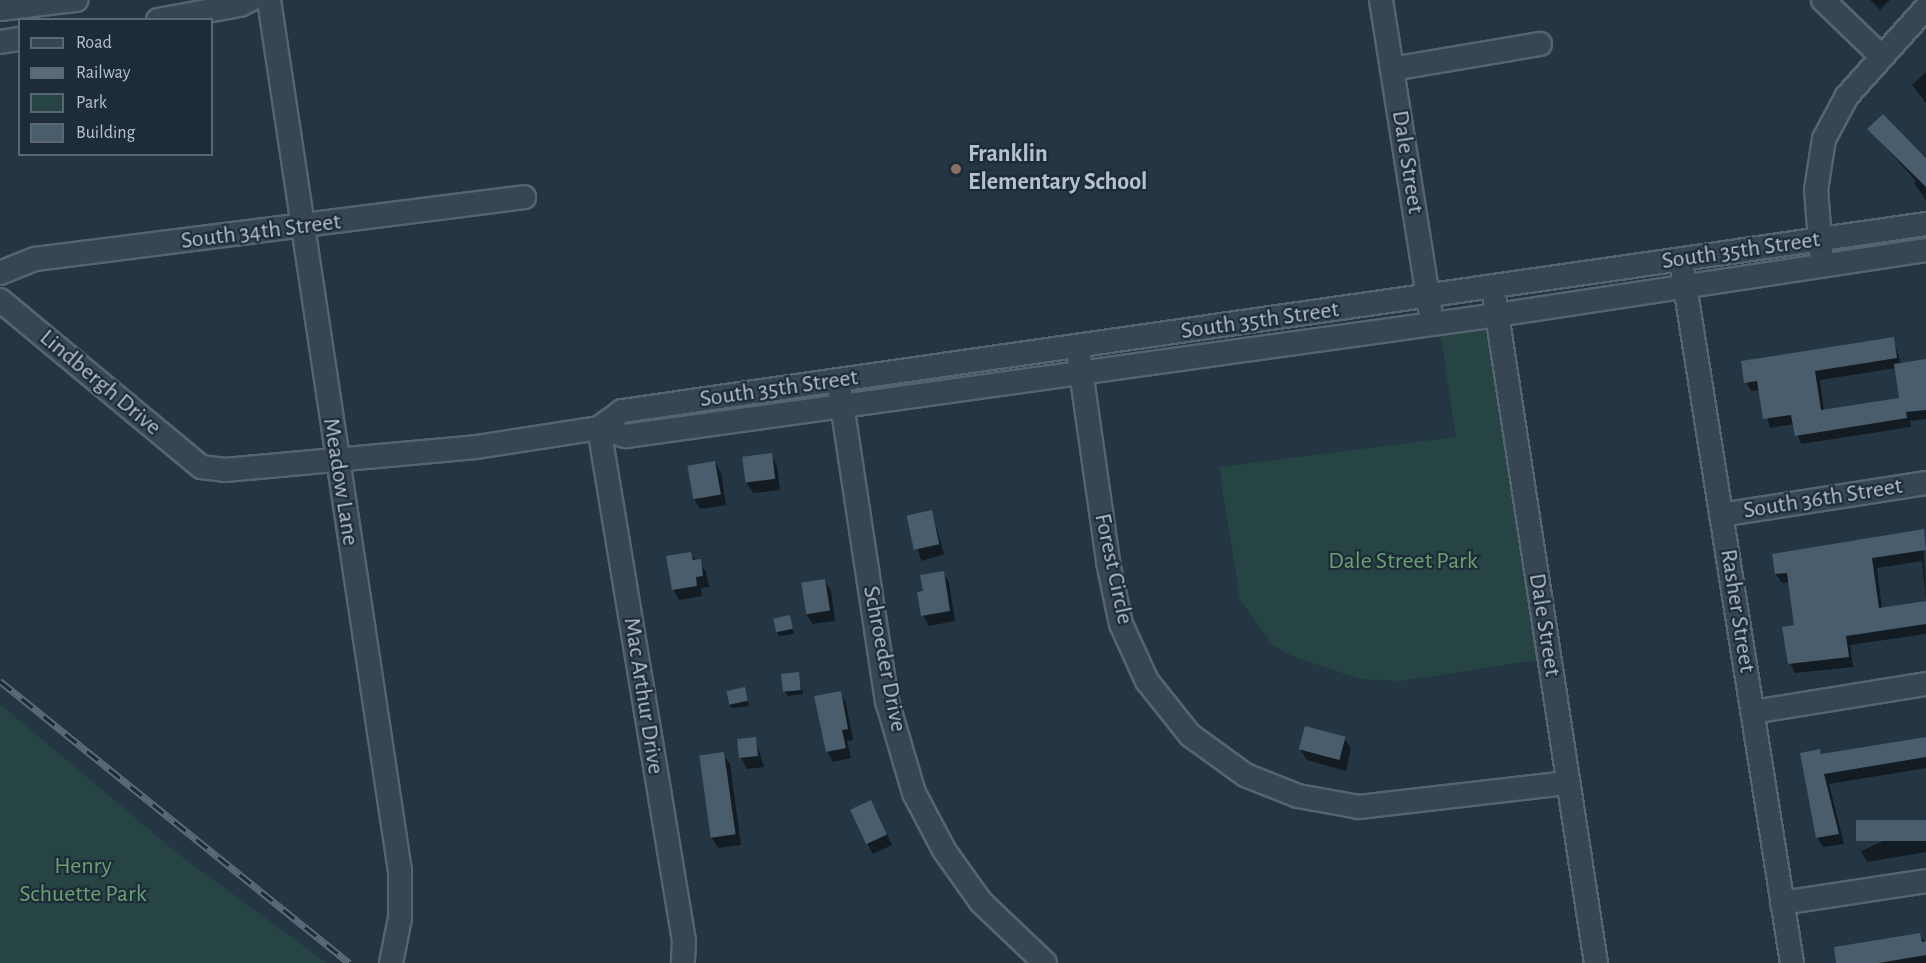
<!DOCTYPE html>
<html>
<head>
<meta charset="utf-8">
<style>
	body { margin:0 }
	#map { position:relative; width:1926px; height:963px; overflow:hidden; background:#243543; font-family:"Alegreya Sans",sans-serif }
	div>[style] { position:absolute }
	.green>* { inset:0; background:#264444 }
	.shadow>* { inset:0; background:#0007; transform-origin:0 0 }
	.building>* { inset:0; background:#495d6c; transform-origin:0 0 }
	.roads { filter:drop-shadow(2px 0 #566470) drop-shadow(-2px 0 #566470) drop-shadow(0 2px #566470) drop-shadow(0 -2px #566470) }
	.minor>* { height:22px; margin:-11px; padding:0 11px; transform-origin:11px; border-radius:11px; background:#384653 }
	.rail>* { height:7px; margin-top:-3.5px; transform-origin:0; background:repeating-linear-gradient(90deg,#1d2c38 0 14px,#5a6b7a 0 28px); box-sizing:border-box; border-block:2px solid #5a6b7a }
	.dots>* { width:16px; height:16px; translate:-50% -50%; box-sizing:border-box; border:3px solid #1d2c38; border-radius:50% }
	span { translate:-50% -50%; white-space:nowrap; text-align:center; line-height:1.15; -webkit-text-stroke:4.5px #1d2c38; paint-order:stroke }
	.poi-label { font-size:24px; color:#b5c1cd; font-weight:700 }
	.left { translate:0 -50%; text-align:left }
	.street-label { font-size:24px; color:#b5c1cd }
	.park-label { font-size:24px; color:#6aa070 }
	.legend { position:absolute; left:18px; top:18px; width:195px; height:138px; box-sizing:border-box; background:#1d2c38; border:2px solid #5a6874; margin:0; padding:8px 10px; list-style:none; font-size:18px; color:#b5c1cd }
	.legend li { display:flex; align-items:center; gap:12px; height:30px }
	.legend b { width:30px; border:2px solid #5a6874 }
</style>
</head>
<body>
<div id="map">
	<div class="green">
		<i style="clip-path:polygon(1480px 326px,1489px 335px,1538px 660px,1401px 681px,1359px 679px,1292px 656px,1272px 644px,1240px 600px,1219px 467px,1456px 437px,1440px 331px)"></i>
		<i style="clip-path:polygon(0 704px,177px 853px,327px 963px,0 963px)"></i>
	</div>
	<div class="shadow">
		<i style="clip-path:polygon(1870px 0,1890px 0,1880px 10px)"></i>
		<i style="clip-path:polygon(1926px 72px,1926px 103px,1912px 85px)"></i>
		<i style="clip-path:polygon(1883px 116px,1926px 157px,1926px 200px,1914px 183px,1916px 181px,1869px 129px)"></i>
		<i style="clip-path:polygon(evenodd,1893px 339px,1901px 364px,1926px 360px,1926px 419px,1910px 421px,1911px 427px,1801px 444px,1794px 424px,1770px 428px,1760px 390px,1751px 391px,1746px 382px,1893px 339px,1896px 368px,1901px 399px,1824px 411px,1820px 380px,1896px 368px)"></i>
		<i style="clip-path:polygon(771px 455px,777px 466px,780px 490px,753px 493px,747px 483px)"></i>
		<i style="clip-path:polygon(715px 462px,721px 473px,726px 505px,700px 509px,694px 499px)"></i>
		<i style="left:932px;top:512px;width:44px;height:24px;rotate:74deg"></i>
		<i style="clip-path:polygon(1923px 531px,1926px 600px,1922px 561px,1877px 568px,1882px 609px,1926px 603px,1926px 634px,1850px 645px,1853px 667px,1795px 673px,1790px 663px,1796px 627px,1790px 582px,1782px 583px,1776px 574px)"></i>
		<i style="clip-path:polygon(690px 554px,706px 571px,709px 587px,701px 588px,702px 596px,679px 600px,673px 589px)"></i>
		<i style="clip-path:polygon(943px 572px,949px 583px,955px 621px,929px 626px,923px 615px,925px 592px)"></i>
		<i style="clip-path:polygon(825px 581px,831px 591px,835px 621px,812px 624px,806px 613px)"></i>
		<i style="clip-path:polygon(790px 616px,794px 634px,779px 636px,776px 631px)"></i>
		<i style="clip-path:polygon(798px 673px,803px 694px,788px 696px,785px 692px)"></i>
		<i style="clip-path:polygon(745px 689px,749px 706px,732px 708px,729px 704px)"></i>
		<i style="clip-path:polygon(840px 692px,846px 703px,853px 740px,847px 741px,851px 758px,833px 762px,827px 751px)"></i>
		<i style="clip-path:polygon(755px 738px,764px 767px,747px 769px,741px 758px)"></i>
		<i style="clip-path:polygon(1926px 738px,1926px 768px,1829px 784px,1844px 844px,1823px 847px,1817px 837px,1820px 751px,1822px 755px)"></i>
		<i style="clip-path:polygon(1345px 739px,1351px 749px,1346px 771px,1307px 760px,1300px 749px)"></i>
		<i style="clip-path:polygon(723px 754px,730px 764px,741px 845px,718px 848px,712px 838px,700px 757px)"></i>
		<i style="clip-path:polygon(877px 812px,892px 845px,873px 854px,867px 843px)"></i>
		<i style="clip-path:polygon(1926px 822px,1926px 852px,1867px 862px,1861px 851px)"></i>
		<i style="clip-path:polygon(1919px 935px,1926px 943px,1926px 963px,1838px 963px)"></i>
	</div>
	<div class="building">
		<i style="clip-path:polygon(1883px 114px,1926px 158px,1926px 187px,1867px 129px)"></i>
		<i style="clip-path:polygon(1894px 337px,1897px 358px,1815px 371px,1821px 410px,1899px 398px,1894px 364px,1926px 359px,1926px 410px,1906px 412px,1907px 418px,1795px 436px,1791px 415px,1763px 419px,1757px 381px,1744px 383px,1741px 361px)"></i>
		<i style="left:772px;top:453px;width:26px;height:30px;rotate:83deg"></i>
		<i style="left:715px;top:461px;width:34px;height:28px;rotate:80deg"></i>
		<i style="left:932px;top:510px;width:35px;height:26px;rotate:78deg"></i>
		<i style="clip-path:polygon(1924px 529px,1926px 550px,1872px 558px,1879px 608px,1926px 601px,1926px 624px,1846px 636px,1849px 657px,1788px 664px,1782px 627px,1794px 625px,1787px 573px,1775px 574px,1772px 554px)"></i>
		<i style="clip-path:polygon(691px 552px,693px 560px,701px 559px,703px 576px,696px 577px,697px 586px,672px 590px,666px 556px)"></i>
		<i style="clip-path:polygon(944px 571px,950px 611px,921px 616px,917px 592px,923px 591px,920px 575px)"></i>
		<i style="left:825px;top:579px;width:32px;height:24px;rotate:81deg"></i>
		<i style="left:790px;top:615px;width:14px;height:17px;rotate:78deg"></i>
		<i style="left:799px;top:672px;width:18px;height:18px;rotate:84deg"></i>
		<i style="left:745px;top:687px;width:14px;height:19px;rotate:78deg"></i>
		<i style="clip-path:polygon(841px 691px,848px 729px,842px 730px,846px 748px,826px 752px,814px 696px)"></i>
		<i style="left:1305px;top:726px;width:42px;height:24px;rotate:15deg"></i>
		<i style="left:756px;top:737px;width:19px;height:19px;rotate:84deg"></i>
		<i style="clip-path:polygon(1926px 737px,1926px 757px,1824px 774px,1839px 834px,1816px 838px,1800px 753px,1820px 749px,1821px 754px)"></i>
		<i style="left:724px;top:752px;width:83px;height:25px;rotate:82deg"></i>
		<i style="left:871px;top:800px;width:38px;height:23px;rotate:65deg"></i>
		<i style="left:1926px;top:820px;width:21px;height:70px;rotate:90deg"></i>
		<i style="clip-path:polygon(1920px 933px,1922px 942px,1926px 941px,1926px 955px,1879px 963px,1836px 963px,1834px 947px)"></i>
	</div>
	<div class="roads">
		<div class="minor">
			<i style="left:269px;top:0;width:881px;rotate:81.45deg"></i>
			<i style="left:400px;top:871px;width:47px;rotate:90deg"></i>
			<i style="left:400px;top:918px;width:46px;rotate:101.3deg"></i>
			<i style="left:1381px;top:0;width:314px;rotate:81deg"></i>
			<i style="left:1823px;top:0;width:81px;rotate:44deg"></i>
			<i style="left:0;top:9px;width:77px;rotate:-6.8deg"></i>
			<i style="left:158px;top:20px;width:83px;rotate:-10.4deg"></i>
			<i style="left:240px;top:5px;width:11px;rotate:-27deg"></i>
			<i style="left:0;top:42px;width:20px;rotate:-9deg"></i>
			<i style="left:1392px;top:69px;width:150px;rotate:-9.6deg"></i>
			<i style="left:1821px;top:252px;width:62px;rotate:-94.6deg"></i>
			<i style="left:1816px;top:190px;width:52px;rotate:-81.1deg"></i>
			<i style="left:1824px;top:139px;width:49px;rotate:-61.9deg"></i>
			<i style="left:1847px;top:96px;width:118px;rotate:-48.1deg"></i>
			<i style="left:0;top:273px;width:38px;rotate:-22deg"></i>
			<i style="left:35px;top:259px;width:493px;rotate:-7.2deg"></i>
			<i style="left:1683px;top:273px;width:699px;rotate:81.02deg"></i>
			<i style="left:0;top:300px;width:261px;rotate:39.7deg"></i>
			<i style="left:201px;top:467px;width:24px;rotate:7deg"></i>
			<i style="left:225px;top:470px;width:252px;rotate:-5.2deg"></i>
			<i style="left:476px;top:447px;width:124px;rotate:-8.8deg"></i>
			<i style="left:599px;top:428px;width:28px;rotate:17deg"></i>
			<i style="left:626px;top:436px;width:879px;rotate:-7.91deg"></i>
			<i style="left:1497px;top:315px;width:434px;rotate:-8.6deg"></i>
			<i style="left:1495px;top:301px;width:670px;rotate:81.33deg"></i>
			<i style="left:1079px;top:357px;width:207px;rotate:81.9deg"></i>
			<i style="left:1108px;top:562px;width:63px;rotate:78.2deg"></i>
			<i style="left:1121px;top:624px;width:63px;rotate:65.5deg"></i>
			<i style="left:1147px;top:681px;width:69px;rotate:51.5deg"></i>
			<i style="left:1190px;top:735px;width:68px;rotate:36deg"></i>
			<i style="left:1245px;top:775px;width:57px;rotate:21.6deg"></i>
			<i style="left:1298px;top:796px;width:62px;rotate:10.2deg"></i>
			<i style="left:1359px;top:807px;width:210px;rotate:-6.6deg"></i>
			<i style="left:840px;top:391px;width:314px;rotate:81.4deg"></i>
			<i style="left:887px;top:701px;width:96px;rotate:73.6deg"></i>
			<i style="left:914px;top:793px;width:64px;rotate:62.2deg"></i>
			<i style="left:944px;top:850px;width:64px;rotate:54.6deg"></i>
			<i style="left:981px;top:902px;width:88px;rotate:43.6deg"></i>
			<i style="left:599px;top:428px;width:29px;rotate:-36deg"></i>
			<i style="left:622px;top:411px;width:1317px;rotate:-8.16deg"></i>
			<i style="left:599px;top:428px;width:520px;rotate:80.59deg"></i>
			<i style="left:684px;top:941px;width:22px;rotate:93deg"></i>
			<i style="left:1721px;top:515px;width:207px;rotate:-8.9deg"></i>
			<i style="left:1753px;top:712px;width:175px;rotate:-9.2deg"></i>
			<i style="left:1782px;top:903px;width:146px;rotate:-8.7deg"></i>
		</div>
	</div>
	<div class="rail">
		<i style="left:0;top:681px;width:449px;rotate:38.9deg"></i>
	</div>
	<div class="dots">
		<i style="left:956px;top:169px;background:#8d6e63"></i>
	</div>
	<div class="poi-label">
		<span class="left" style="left:968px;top:169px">Franklin<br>Elementary School</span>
	</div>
	<div class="street-label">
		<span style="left:1407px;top:162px;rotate:81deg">Dale Street</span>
		<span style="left:261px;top:232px;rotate:-7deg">South 34th Street</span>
		<span style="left:1741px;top:251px;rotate:-8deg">South 35th Street</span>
		<span style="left:1260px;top:321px;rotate:-8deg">South 35th Street</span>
		<span style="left:100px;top:383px;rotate:40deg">Lindbergh Drive</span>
		<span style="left:779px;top:389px;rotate:-8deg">South 35th Street</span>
		<span style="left:340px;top:482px;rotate:81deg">Meadow Lane</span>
		<span style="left:1823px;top:499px;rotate:-9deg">South 36th Street</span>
		<span style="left:1113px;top:569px;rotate:78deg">Forest Circle</span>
		<span style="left:1737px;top:611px;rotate:81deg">Rasher Street</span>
		<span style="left:1544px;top:625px;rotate:81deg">Dale Street</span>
		<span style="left:884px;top:659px;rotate:79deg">Schroeder Drive</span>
		<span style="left:643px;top:696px;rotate:81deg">Mac Arthur Drive</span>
	</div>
	<div class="park-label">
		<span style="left:1403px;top:562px">Dale Street Park</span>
		<span style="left:83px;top:881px">Henry<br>Schuette Park</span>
	</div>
	<ul class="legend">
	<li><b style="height:8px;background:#384653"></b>Road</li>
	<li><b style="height:8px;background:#5a6b7a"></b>Railway</li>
	<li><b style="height:16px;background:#264444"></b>Park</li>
	<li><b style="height:16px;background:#495d6c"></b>Building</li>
	</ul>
</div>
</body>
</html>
